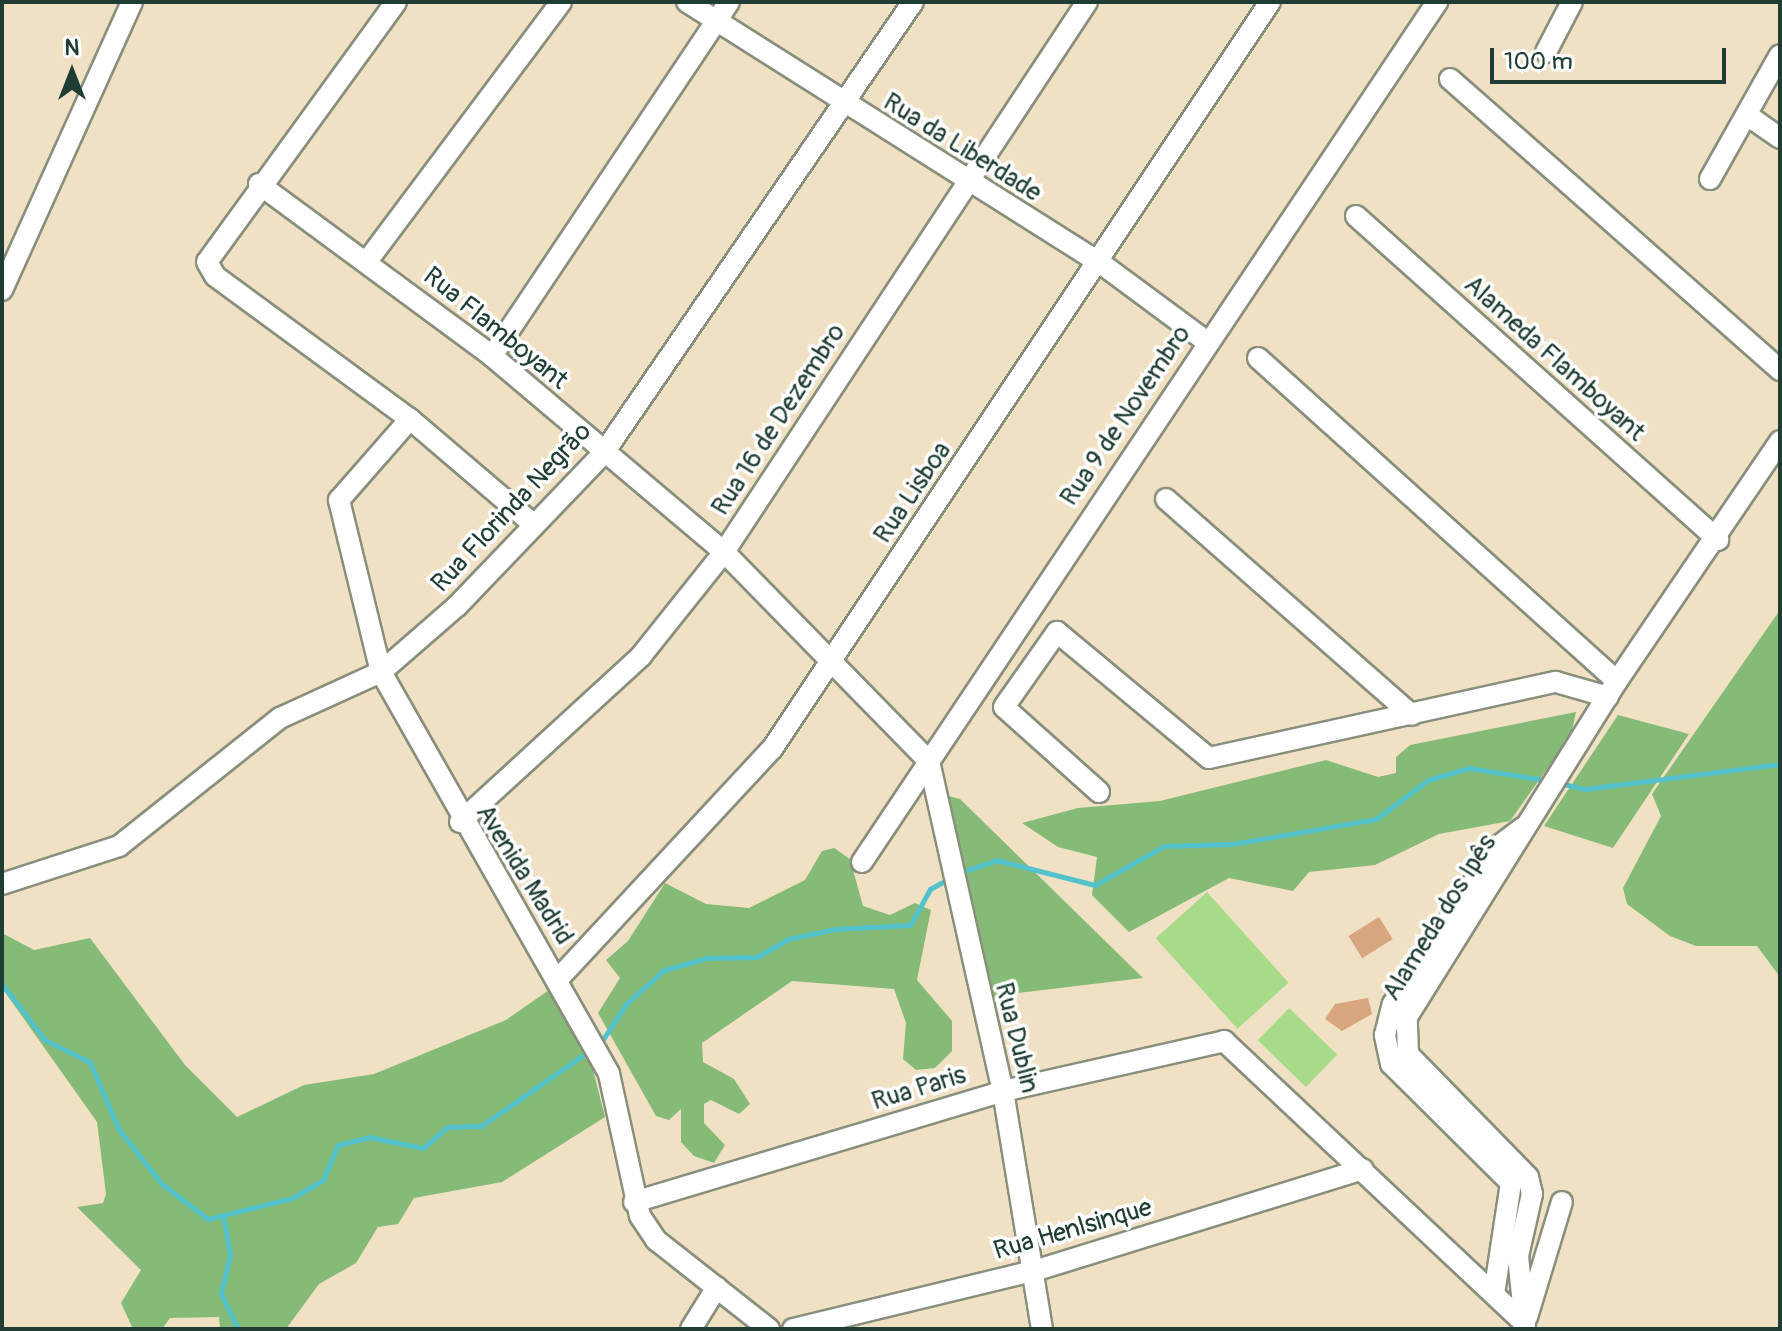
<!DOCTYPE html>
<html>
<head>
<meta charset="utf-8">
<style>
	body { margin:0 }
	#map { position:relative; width:1782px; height:1331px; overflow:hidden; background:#f1e1c4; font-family:Pangolin,sans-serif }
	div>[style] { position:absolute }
	.green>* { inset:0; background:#a7db8a; transform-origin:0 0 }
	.forest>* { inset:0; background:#85bb76 }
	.stream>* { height:5px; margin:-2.5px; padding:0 2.5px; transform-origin:2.5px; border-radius:2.5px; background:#54c2ca }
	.building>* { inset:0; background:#d7a57e; transform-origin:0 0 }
	.roads { filter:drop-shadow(2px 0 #888f7c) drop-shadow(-2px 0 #888f7c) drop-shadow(0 2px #888f7c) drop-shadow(0 -2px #888f7c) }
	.minor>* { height:20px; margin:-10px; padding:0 10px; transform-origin:10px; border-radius:10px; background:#fff }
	span { translate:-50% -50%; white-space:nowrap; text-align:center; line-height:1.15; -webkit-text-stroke:7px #fff; paint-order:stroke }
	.street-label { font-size:26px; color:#1f3d34 }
	.frame { position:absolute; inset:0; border:4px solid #1f3d34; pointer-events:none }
	.north { position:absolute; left:32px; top:32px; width:80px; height:80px; -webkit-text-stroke:6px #fff; paint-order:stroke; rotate:0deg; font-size:22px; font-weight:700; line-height:32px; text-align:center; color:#1f3d34 }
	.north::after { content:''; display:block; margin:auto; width:28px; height:36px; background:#1f3d34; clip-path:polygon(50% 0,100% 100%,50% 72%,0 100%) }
	.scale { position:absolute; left:1490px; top:48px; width:236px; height:36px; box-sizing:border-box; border:4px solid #1f3d34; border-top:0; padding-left:10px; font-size:24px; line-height:28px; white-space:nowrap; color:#1f3d34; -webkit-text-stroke:6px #fff; paint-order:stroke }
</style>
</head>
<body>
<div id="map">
	<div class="green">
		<i style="left:1207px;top:892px;width:122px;height:69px;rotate:48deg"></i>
		<i style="left:1289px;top:1008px;width:67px;height:45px;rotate:44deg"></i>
	</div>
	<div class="forest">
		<i style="clip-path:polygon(1780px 610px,1780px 977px,1757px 946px,1696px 946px,1670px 936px,1627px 904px,1623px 888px,1661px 816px,1652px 794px)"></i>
		<i style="clip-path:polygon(1576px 712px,1571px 735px,1510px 821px,1439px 834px,1375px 865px,1309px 872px,1293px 891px,1229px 878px,1129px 932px,1092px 895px,1097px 857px,1058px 847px,1022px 823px,1078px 808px,1160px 801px,1326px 760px,1378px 777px,1396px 773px,1396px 757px,1410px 745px)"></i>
		<i style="clip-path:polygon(1618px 715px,1689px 734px,1613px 848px,1544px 826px)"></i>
		<i style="clip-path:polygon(941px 794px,960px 799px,1143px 978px,993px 996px)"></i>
		<i style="clip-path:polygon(834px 848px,850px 859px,863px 906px,890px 915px,915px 903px,931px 910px,917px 980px,952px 1021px,952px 1051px,935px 1068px,916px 1070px,903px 1059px,906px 1023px,894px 989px,792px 981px,702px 1043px,703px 1062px,734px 1079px,750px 1104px,739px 1114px,711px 1100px,704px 1104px,704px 1123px,725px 1145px,714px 1163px,694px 1156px,681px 1142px,681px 1109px,669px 1120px,656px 1116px,598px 1013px,620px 978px,606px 960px,628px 941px,665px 883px,706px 904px,749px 908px,805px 880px,822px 851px)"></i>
		<i style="clip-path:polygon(2px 933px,34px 950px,90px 938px,185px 1065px,237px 1117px,304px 1085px,374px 1074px,506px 1020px,549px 990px,590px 1058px,605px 1117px,502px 1182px,414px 1198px,398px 1224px,378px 1227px,356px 1263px,319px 1284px,286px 1329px,220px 1329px,219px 1317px,170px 1318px,162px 1329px,133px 1329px,121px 1303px,141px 1270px,77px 1207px,103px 1203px,106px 1194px,97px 1122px,2px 988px)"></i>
	</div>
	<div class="stream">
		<i style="left:1559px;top:783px;width:27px;rotate:13deg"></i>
		<i style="left:1585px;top:789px;width:197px;rotate:-7.3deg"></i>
		<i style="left:959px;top:873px;width:39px;rotate:-19deg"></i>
		<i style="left:996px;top:860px;width:102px;rotate:14.2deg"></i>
		<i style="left:1095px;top:885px;width:79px;rotate:-29.5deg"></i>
		<i style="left:1164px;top:846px;width:68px;rotate:-1.7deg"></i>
		<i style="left:1232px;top:844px;width:146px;rotate:-9.8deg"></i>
		<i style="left:1376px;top:819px;width:65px;rotate:-36.9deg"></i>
		<i style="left:1428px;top:780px;width:43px;rotate:-16.3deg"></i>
		<i style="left:1469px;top:768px;width:82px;rotate:9.1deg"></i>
		<i style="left:2px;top:984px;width:71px;rotate:52.5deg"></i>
		<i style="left:45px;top:1040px;width:50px;rotate:26.1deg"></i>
		<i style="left:90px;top:1062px;width:74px;rotate:66.9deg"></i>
		<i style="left:119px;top:1130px;width:69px;rotate:51.5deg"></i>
		<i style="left:162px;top:1184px;width:58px;rotate:37.3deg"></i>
		<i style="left:208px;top:1219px;width:87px;rotate:-14deg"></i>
		<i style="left:292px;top:1198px;width:36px;rotate:-30deg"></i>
		<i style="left:323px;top:1180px;width:38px;rotate:-67deg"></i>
		<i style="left:338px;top:1145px;width:32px;rotate:-14deg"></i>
		<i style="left:369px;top:1137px;width:55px;rotate:11.5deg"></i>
		<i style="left:423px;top:1148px;width:32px;rotate:-41deg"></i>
		<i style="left:447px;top:1127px;width:34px;rotate:-2deg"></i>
		<i style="left:481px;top:1126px;width:131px;rotate:-34.8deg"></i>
		<i style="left:598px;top:1047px;width:51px;rotate:-56.9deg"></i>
		<i style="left:626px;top:1004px;width:51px;rotate:-41.8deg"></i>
		<i style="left:664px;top:970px;width:45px;rotate:-15.6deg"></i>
		<i style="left:707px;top:958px;width:50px;rotate:-1.1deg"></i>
		<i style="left:757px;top:957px;width:36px;rotate:-30deg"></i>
		<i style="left:788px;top:939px;width:48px;rotate:-12deg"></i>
		<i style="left:835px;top:929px;width:75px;rotate:-3.1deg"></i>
		<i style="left:910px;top:925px;width:41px;rotate:-60.9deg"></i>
		<i style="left:930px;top:889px;width:23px;rotate:-29deg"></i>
		<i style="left:223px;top:1215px;width:40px;rotate:80deg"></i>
		<i style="left:230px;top:1254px;width:41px;rotate:102.7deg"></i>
		<i style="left:221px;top:1294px;width:39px;rotate:64deg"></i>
	</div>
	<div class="building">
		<i style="left:1379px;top:917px;width:26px;height:36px;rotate:58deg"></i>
		<i style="clip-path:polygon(1368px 998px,1372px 1014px,1342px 1031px,1325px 1019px,1335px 1004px)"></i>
	</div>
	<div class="roads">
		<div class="minor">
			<i style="left:396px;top:2px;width:321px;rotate:126deg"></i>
			<i style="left:207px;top:262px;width:16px;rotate:60deg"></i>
			<i style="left:215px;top:276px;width:242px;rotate:36.3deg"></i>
			<i style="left:410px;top:419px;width:162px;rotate:40.5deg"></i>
			<i style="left:687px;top:2px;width:487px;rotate:32.3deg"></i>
			<i style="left:1099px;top:262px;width:134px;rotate:36.5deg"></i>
			<i style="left:1546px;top:52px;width:56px;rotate:-62.5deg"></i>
			<i style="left:1450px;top:79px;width:440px;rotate:41.4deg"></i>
			<i style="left:1747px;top:115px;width:40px;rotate:34.9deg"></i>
			<i style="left:1710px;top:179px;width:142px;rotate:-60.6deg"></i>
			<i style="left:259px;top:184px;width:290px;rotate:36.4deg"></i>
			<i style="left:492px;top:356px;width:304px;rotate:40.2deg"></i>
			<i style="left:724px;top:552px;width:293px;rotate:45.6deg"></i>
			<i style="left:1356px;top:216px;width:486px;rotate:41.8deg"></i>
			<i style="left:368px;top:260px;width:322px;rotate:-53.2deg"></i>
			<i style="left:2px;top:290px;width:316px;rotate:-65.7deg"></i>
			<i style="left:492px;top:356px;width:426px;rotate:-56.2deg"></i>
			<i style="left:1258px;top:358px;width:483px;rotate:42deg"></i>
			<i style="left:410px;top:419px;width:108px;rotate:131.2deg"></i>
			<i style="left:339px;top:500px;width:177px;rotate:76.3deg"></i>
			<i style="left:381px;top:672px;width:462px;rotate:60.4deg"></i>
			<i style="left:609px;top:1074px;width:145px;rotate:77.7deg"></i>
			<i style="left:640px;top:1216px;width:29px;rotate:56deg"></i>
			<i style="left:656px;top:1240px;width:144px;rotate:38.2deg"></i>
			<i style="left:1166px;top:499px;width:327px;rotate:41.3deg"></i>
			<i style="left:929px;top:761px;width:338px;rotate:77.4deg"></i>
			<i style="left:1003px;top:1091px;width:241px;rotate:80.7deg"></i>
			<i style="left:1099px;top:792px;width:127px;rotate:-138.2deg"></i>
			<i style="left:1004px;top:707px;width:92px;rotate:-54.8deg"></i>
			<i style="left:1057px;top:632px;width:197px;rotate:39.7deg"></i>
			<i style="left:1209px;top:758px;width:355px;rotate:-12.4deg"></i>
			<i style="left:1556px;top:682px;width:54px;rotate:16.1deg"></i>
			<i style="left:460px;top:822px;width:246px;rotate:-42.5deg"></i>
			<i style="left:641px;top:656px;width:133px;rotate:-51.4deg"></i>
			<i style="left:724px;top:552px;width:659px;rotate:-56.58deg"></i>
			<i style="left:862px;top:862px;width:1035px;rotate:-56.23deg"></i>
			<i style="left:2px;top:884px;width:123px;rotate:-18deg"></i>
			<i style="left:119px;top:846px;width:206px;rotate:-38.5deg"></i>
			<i style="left:280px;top:718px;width:111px;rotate:-24.5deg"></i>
			<i style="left:381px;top:672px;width:101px;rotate:-41deg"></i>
			<i style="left:457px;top:606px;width:211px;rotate:-46.2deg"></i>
			<i style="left:603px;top:454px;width:548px;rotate:-55.56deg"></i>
			<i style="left:558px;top:979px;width:314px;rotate:-47.1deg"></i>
			<i style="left:772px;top:749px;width:898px;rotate:-56.31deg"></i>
			<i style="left:634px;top:1202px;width:385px;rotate:-16.7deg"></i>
			<i style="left:1003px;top:1091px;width:227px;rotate:-12.7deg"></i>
			<i style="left:1224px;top:1041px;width:413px;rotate:43.2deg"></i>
			<i style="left:1494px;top:1294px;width:112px;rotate:-81.3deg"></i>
			<i style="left:1511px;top:1183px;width:169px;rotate:-135.2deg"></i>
			<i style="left:1391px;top:1064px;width:30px;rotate:-102deg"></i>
			<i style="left:1385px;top:1035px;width:32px;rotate:-76deg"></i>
			<i style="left:1393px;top:1004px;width:187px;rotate:-56.6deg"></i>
			<i style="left:1496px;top:848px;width:34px;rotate:-37deg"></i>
			<i style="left:1527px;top:1317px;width:120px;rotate:-73.1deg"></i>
			<i style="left:1525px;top:1324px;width:68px;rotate:-95.9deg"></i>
			<i style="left:1518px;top:1256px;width:64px;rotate:-77.3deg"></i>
			<i style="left:1532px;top:1194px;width:17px;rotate:-103deg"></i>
			<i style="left:1528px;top:1177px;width:172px;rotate:-134.3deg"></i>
			<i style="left:1408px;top:1054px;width:37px;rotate:-92deg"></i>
			<i style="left:1407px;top:1017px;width:396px;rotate:-58deg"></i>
			<i style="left:1617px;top:681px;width:290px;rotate:-55.8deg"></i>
			<i style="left:691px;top:1329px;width:49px;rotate:-58.2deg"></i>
			<i style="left:793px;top:1329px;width:251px;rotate:-13.6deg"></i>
			<i style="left:1037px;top:1270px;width:341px;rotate:-17.2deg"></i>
		</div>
	</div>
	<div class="street-label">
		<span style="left:962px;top:148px;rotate:32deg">Rua da Liberdade</span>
		<span style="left:495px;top:329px;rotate:39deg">Rua Flamboyant</span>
		<span style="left:1554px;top:359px;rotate:42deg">Alameda Flamboyant</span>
		<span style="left:1126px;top:416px;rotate:-56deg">Rua 9 de Novembro</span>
		<span style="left:779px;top:420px;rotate:-57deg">Rua 16 de Dezembro</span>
		<span style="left:913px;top:493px;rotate:-56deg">Rua Lisboa</span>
		<span style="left:512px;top:508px;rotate:-47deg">Rua Florinda Negrão</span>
		<span style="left:524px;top:875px;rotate:58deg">Avenida Madrid</span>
		<span style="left:1440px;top:918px;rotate:-58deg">Alameda dos Ipês</span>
		<span style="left:1016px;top:1038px;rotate:76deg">Rua Dublin</span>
		<span style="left:919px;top:1089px;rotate:-17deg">Rua Paris</span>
		<span style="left:1073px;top:1230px;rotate:-16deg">Rua Henlsinque</span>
	</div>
	<div class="frame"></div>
	<div class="north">N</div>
	<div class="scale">100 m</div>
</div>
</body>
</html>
